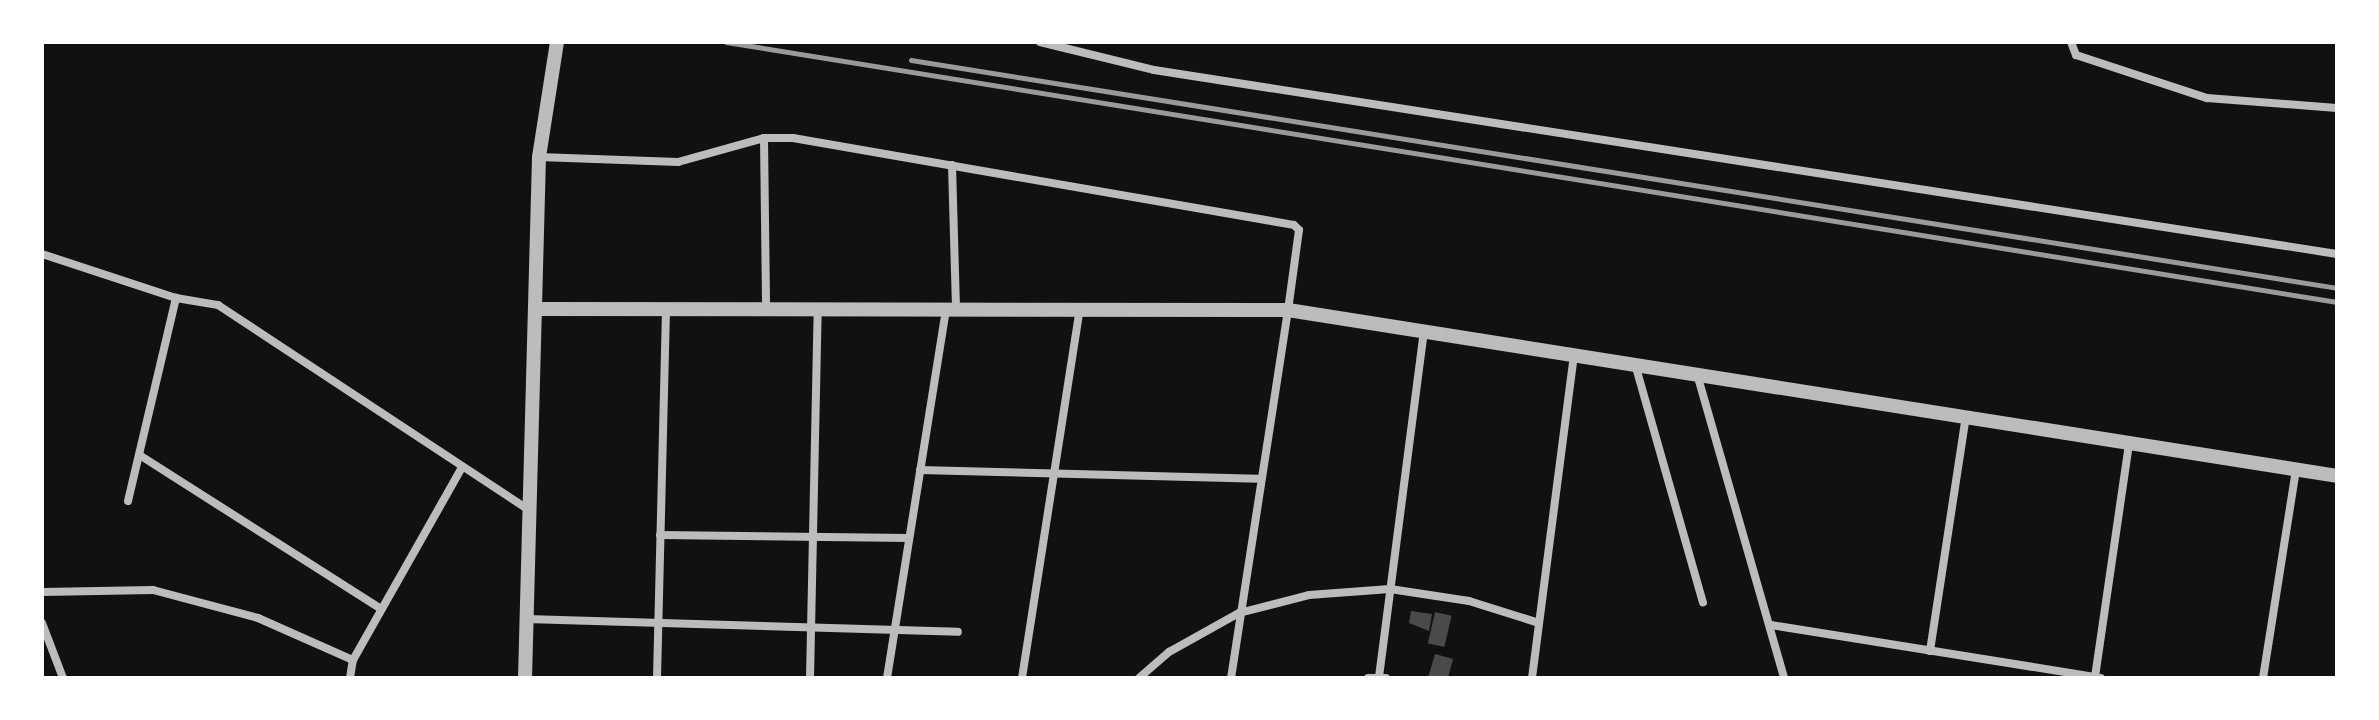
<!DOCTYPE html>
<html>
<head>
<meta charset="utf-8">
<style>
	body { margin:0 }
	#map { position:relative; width:2379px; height:720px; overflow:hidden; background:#111; font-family:Roboto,sans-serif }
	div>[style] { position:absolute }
	.building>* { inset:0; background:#4a4a4a; transform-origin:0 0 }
	.minor>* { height:8px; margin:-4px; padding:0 4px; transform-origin:4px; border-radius:4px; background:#bcbcbc }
	.tertiary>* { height:14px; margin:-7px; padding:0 7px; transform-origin:7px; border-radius:7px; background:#bcbcbc }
	.rail>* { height:5px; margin:-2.5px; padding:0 2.5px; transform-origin:2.5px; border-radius:2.5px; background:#9a9a9a }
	span { translate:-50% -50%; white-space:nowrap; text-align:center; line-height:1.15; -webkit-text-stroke:6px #fff; paint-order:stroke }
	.frame { position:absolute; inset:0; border:44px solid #fff; pointer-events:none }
</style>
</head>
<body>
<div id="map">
	<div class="building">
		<i style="clip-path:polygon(1411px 611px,1432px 614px,1429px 631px,1409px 623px)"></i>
		<i style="left:1435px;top:612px;width:17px;height:32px;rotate:13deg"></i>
		<i style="clip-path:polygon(1435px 654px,1453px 659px,1448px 678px,1428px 678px)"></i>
	</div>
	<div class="minor">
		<i style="left:1040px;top:42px;width:117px;rotate:13.8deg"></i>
		<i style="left:1154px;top:70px;width:1197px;rotate:8.84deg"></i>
		<i style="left:2071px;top:42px;width:14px;rotate:69deg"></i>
		<i style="left:2076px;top:55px;width:138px;rotate:18.2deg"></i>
		<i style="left:2207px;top:98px;width:130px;rotate:4.4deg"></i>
		<i style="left:764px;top:138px;width:171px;rotate:89.3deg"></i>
		<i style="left:539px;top:157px;width:139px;rotate:2.1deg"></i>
		<i style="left:678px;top:162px;width:89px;rotate:-15.6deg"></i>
		<i style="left:764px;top:138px;width:29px"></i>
		<i style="left:793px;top:138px;width:508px;rotate:9.85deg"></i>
		<i style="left:1294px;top:225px;width:7px;rotate:45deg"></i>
		<i style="left:1299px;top:230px;width:81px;rotate:97.8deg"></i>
		<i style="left:1288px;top:310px;width:372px;rotate:98.8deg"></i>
		<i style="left:952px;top:165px;width:144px;rotate:88.4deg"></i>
		<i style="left:42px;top:254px;width:141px;rotate:18.2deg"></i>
		<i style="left:176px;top:298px;width:43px;rotate:9.5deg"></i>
		<i style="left:218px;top:305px;width:374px;rotate:33.4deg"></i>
		<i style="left:1635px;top:364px;width:248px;rotate:74.1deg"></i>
		<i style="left:1697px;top:374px;width:316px;rotate:74deg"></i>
		<i style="left:141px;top:456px;width:285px;rotate:32.5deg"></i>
		<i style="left:920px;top:470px;width:338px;rotate:1.5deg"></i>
		<i style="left:128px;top:501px;width:209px;rotate:-76.7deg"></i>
		<i style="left:660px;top:535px;width:249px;rotate:0.7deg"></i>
		<i style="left:42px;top:592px;width:111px;rotate:-1deg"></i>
		<i style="left:153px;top:590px;width:109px;rotate:14.9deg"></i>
		<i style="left:258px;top:618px;width:104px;rotate:23.9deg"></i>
		<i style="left:526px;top:619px;width:432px;rotate:1.7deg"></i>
		<i style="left:42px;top:623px;width:59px;rotate:69.1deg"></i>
		<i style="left:1771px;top:625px;width:334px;rotate:9.1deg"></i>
		<i style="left:1930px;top:651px;width:237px;rotate:-81.3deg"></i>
		<i style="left:1379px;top:677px;width:351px;rotate:-82.6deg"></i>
		<i style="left:2095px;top:677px;width:235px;rotate:-81.7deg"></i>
		<i style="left:350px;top:678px;width:18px;rotate:-81deg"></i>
		<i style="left:353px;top:660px;width:222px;rotate:-60.5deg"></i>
		<i style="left:657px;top:678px;width:369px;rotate:-88.6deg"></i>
		<i style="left:810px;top:678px;width:369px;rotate:-88.8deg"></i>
		<i style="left:887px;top:678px;width:374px;rotate:-80.9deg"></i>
		<i style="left:1022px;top:678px;width:374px;rotate:-81.1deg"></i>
		<i style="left:1139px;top:678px;width:40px;rotate:-41deg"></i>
		<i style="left:1169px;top:652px;width:80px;rotate:-29.1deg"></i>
		<i style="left:1239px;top:613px;width:72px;rotate:-14.4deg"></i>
		<i style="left:1309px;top:595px;width:81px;rotate:-4.2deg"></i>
		<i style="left:1390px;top:589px;width:80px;rotate:8.6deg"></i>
		<i style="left:1469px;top:601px;width:73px;rotate:17.4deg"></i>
		<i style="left:1368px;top:678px;width:18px"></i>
		<i style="left:1532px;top:678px;width:327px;rotate:-82.6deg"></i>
		<i style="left:2263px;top:678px;width:211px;rotate:-81deg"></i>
	</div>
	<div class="tertiary">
		<i style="left:535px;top:309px;width:753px;rotate:0.08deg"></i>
		<i style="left:1288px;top:310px;width:1062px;rotate:8.99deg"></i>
		<i style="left:525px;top:678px;width:521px;rotate:-88.46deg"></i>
		<i style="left:539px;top:157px;width:116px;rotate:-81.1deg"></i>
	</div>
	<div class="rail">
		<i style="left:726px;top:42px;width:1632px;rotate:9.17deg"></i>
		<i style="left:911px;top:60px;width:1444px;rotate:9.08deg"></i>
	</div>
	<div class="frame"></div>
</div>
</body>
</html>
